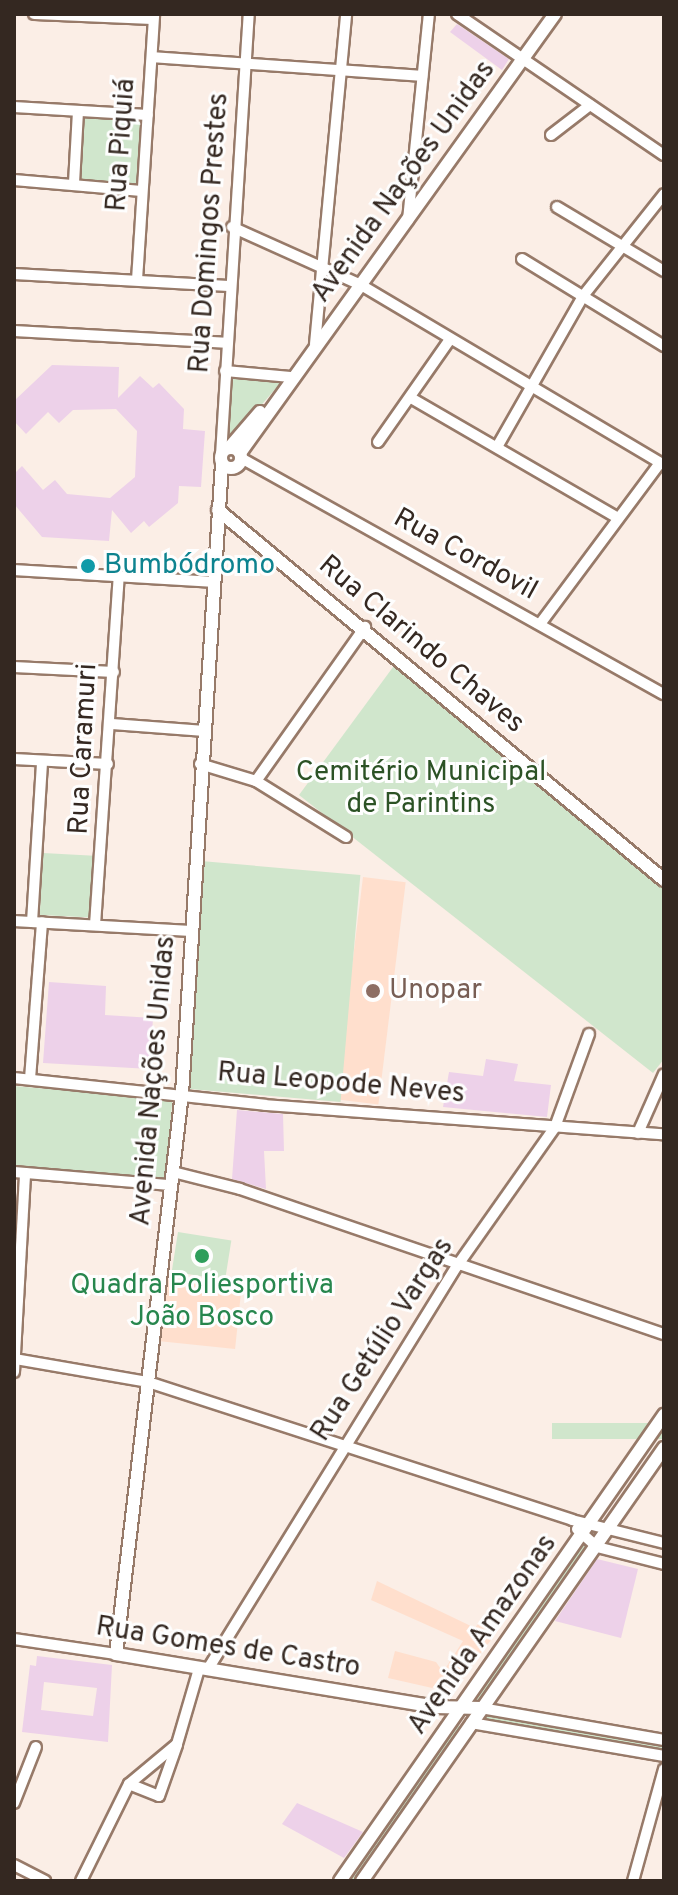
<!DOCTYPE html>
<html>
<head>
<meta charset="utf-8">
<style>
	body { margin:0 }
	#map { position:relative; width:678px; height:1895px; overflow:hidden; background:#fbeee6; font-family:Overpass,sans-serif }
	div>[style] { position:absolute }
	.built>* { inset:0; background:#ffdfcd; transform-origin:0 0 }
	.green>* { inset:0; background:#d0e6cc; transform-origin:0 0 }
	.building>* { inset:0; background:#edd1e9 }
	.roads { filter:drop-shadow(2px 0 #977a69) drop-shadow(-2px 0 #977a69) drop-shadow(0 2px #977a69) drop-shadow(0 -2px #977a69) }
	.minor>* { height:10px; margin:-5px; padding:0 5px; transform-origin:5px; border-radius:5px; background:#fff }
	.tertiary>* { height:12px; margin:-6px; padding:0 6px; transform-origin:6px; border-radius:6px; background:#fff }
	.tertiary>.ring { margin:-6px; padding:0; box-sizing:content-box; background:none; border:12px solid #fff; border-radius:50% }
	.dots>* { width:22px; height:22px; translate:-50% -50%; box-sizing:border-box; border:4px solid #fefefe; border-radius:50% }
	span { translate:-50% -50%; white-space:nowrap; text-align:center; line-height:1.15; -webkit-text-stroke:6px #fefefe; paint-order:stroke }
	.street-label { font-size:28px; color:#342821 }
	.culture-label { font-size:28px; color:#0d838f }
	.left { translate:0 -50%; text-align:left }
	.park-label { font-size:28px; color:#2c5225 }
	.education-label { font-size:28px; color:#785e54 }
	.leisure-label { font-size:28px; color:#27864d }
	.frame { position:absolute; inset:0; border:16px solid #342821; pointer-events:none }
</style>
</head>
<body>
<div id="map">
	<div class="built">
		<i style="left:363px;top:877px;width:43px;height:224px;rotate:7deg"></i>
		<i style="left:162px;top:1279px;width:80px;height:62px;rotate:6deg"></i>
		<i style="clip-path:polygon(377px 1581px,475px 1628px,482px 1618px,499px 1630px,450px 1692px,388px 1678px,395px 1651px,436px 1662px,443px 1672px,463px 1641px,371px 1600px)"></i>
	</div>
	<div class="green">
		<i style="left:80px;top:113px;width:65px;height:67px;rotate:4deg"></i>
		<i style="clip-path:polygon(227px 374px,284px 379px,230px 441px,223px 439px)"></i>
		<i style="clip-path:polygon(396px 663px,664px 889px,664px 1059px,653px 1073px,299px 795px)"></i>
		<i style="left:43px;top:853px;width:51px;height:62px;rotate:3deg"></i>
		<i style="left:201px;top:861px;width:160px;height:228px;rotate:5deg"></i>
		<i style="left:14px;top:1086px;width:159px;height:81px;rotate:5deg"></i>
		<i style="left:178px;top:1232px;width:54px;height:40px;rotate:9deg"></i>
		<i style="left:664px;top:1423px;width:16px;height:112px;rotate:90deg"></i>
		<i style="left:582px;top:1543px;width:7px;height:189px;rotate:34deg"></i>
		<i style="clip-path:polygon(481px 1709px,664px 1742px,664px 1755px,472px 1722px)"></i>
		<i style="left:456px;top:1724px;width:9px;height:192px;rotate:36deg"></i>
	</div>
	<div class="building">
		<i style="clip-path:polygon(457px 24px,509px 59px,502px 70px,450px 32px)"></i>
		<i style="clip-path:polygon(52px 365px,119px 367px,118px 398px,140px 376px,153px 388px,159px 383px,184px 409px,183px 429px,205px 431px,201px 487px,179px 486px,178px 503px,149px 527px,144px 521px,131px 533px,112px 510px,109px 541px,42px 537px,14px 504px,14px 474px,22px 466px,43px 490px,55px 480px,67px 494px,110px 498px,135px 477px,137px 431px,116px 409px,73px 410px,59px 423px,48px 412px,26px 434px,14px 421px,14px 401px)"></i>
		<i style="clip-path:polygon(49px 982px,106px 986px,105px 1015px,153px 1018px,150px 1069px,43px 1063px)"></i>
		<i style="clip-path:polygon(486px 1059px,518px 1064px,514px 1081px,551px 1085px,547px 1117px,443px 1107px,449px 1072px,483px 1076px)"></i>
		<i style="clip-path:polygon(237px 1110px,283px 1114px,284px 1151px,264px 1151px,266px 1189px,232px 1179px)"></i>
		<i style="clip-path:polygon(597px 1559px,638px 1569px,621px 1638px,555px 1621px)"></i>
		<i style="clip-path:polygon(evenodd,37px 1656px,112px 1665px,108px 1742px,22px 1732px,30px 1665px,36px 1666px,37px 1656px,44px 1682px,97px 1688px,93px 1716px,41px 1710px,44px 1682px)"></i>
		<i style="clip-path:polygon(297px 1803px,363px 1832px,344px 1858px,282px 1824px)"></i>
	</div>
	<div class="roads">
		<div class="minor">
			<i style="left:34px;top:14px;width:119px;rotate:2.4deg"></i>
			<i style="left:457px;top:14px;width:250px;rotate:34.3deg"></i>
			<i style="left:152px;top:57px;width:271px;rotate:4deg"></i>
			<i style="left:14px;top:107px;width:134px;rotate:3.4deg"></i>
			<i style="left:551px;top:135px;width:49px;rotate:-37.6deg"></i>
			<i style="left:14px;top:180px;width:128px;rotate:4.9deg"></i>
			<i style="left:74px;top:183px;width:72px;rotate:-86.8deg"></i>
			<i style="left:557px;top:207px;width:125px;rotate:30.9deg"></i>
			<i style="left:408px;top:220px;width:207px;rotate:-84.2deg"></i>
			<i style="left:232px;top:227px;width:141px;rotate:24.2deg"></i>
			<i style="left:361px;top:285px;width:352px;rotate:30.7deg"></i>
			<i style="left:522px;top:259px;width:167px;rotate:31.5deg"></i>
			<i style="left:14px;top:274px;width:215px;rotate:3.2deg"></i>
			<i style="left:137px;top:280px;width:267px;rotate:-86.3deg"></i>
			<i style="left:14px;top:331px;width:212px;rotate:3.2deg"></i>
			<i style="left:315px;top:344px;width:331px;rotate:-84.6deg"></i>
			<i style="left:225px;top:371px;width:66px;rotate:5.2deg"></i>
			<i style="left:411px;top:398px;width:239px;rotate:30.1deg"></i>
			<i style="left:378px;top:442px;width:126px;rotate:-55deg"></i>
			<i style="left:497px;top:447px;width:174px;rotate:-60.3deg"></i>
			<i style="left:583px;top:296px;width:130px;rotate:-51.5deg"></i>
			<i style="left:221px;top:455px;width:442px;rotate:-86.4deg"></i>
			<i style="left:241px;top:458px;width:484px;rotate:29.2deg"></i>
			<i style="left:14px;top:570px;width:201px;rotate:3.4deg"></i>
			<i style="left:540px;top:624px;width:201px;rotate:-53.3deg"></i>
			<i style="left:14px;top:667px;width:100px;rotate:2.9deg"></i>
			<i style="left:112px;top:724px;width:93px;rotate:4.3deg"></i>
			<i style="left:14px;top:759px;width:94px;rotate:3deg"></i>
			<i style="left:200px;top:764px;width:59px;rotate:16.9deg"></i>
			<i style="left:256px;top:781px;width:106px;rotate:31.9deg"></i>
			<i style="left:256px;top:781px;width:189px;rotate:-54.7deg"></i>
			<i style="left:14px;top:921px;width:177px;rotate:3.2deg"></i>
			<i style="left:32px;top:922px;width:161px;rotate:-86.4deg"></i>
			<i style="left:95px;top:925px;width:349px;rotate:-86.1deg"></i>
			<i style="left:14px;top:1078px;width:252px;rotate:6.1deg"></i>
			<i style="left:265px;top:1105px;width:400px;rotate:4.2deg"></i>
			<i style="left:30px;top:1079px;width:157px;rotate:-85.6deg"></i>
			<i style="left:638px;top:1133px;width:64px;rotate:-66.2deg"></i>
			<i style="left:14px;top:1172px;width:157px;rotate:4.8deg"></i>
			<i style="left:173px;top:1172px;width:69px;rotate:14.2deg"></i>
			<i style="left:240px;top:1189px;width:448px;rotate:18.9deg"></i>
			<i style="left:15px;top:1359px;width:135px;rotate:9.8deg"></i>
			<i style="left:148px;top:1382px;width:446px;rotate:18deg"></i>
			<i style="left:572px;top:1520px;width:95px;rotate:14deg"></i>
			<i style="left:14px;top:1372px;width:199px;rotate:-86.8deg"></i>
			<i style="left:577px;top:1529px;width:27px;rotate:42deg"></i>
			<i style="left:597px;top:1547px;width:69px;rotate:14.2deg"></i>
			<i style="left:14px;top:1639px;width:103px;rotate:8.4deg"></i>
			<i style="left:208px;top:1669px;width:474px;rotate:-58.3deg"></i>
			<i style="left:457px;top:1266px;width:170px;rotate:-54.8deg"></i>
			<i style="left:555px;top:1127px;width:99px;rotate:-69.9deg"></i>
			<i style="left:481px;top:1708px;width:186px;rotate:9.9deg"></i>
			<i style="left:471px;top:1723px;width:196px;rotate:9.7deg"></i>
			<i style="left:129px;top:1784px;width:32px;rotate:22deg"></i>
			<i style="left:159px;top:1796px;width:54px;rotate:-70.6deg"></i>
			<i style="left:14px;top:1803px;width:60px;rotate:-68.6deg"></i>
			<i style="left:14px;top:1865px;width:35px;rotate:27deg"></i>
			<i style="left:81px;top:1881px;width:108px;rotate:-63.7deg"></i>
			<i style="left:129px;top:1784px;width:62px;rotate:-39.8deg"></i>
			<i style="left:177px;top:1744px;width:78px;rotate:-73.7deg"></i>
			<i style="left:633px;top:1881px;width:116px;rotate:-74.5deg"></i>
		</div>
		<div class="tertiary">
			<i style="left:230px;top:447px;width:46px;rotate:-49.4deg"></i>
			<i class="ring" style="left:221px;top:448px;width:8px;height:8px"></i>
			<i style="left:240px;top:453px;width:540px;rotate:-54.34deg"></i>
			<i style="left:222px;top:463px;width:631px;rotate:93.63deg"></i>
			<i style="left:182px;top:1093px;width:565px;rotate:96.71deg"></i>
			<i style="left:116px;top:1654px;width:323px;rotate:9.4deg"></i>
			<i style="left:435px;top:1707px;width:46px;rotate:1.2deg"></i>
			<i style="left:218px;top:510px;width:579px;rotate:39.68deg"></i>
			<i style="left:340px;top:1881px;width:568px;rotate:-55.19deg"></i>
			<i style="left:362px;top:1881px;width:528px;rotate:-55.11deg"></i>
		</div>
	</div>
	<div class="dots">
		<i style="left:88px;top:566px;background:#0f9aa8"></i>
		<i style="left:373px;top:991px;background:#8d6e63"></i>
		<i style="left:202px;top:1256px;background:#2e9e5b"></i>
	</div>
	<div class="street-label">
		<span style="left:122px;top:145px;rotate:-86deg">Rua Piquiá</span>
		<span style="left:404px;top:182px;rotate:-54deg">Avenida Nações Unidas</span>
		<span style="left:210px;top:233px;rotate:-86deg">Rua Domingos Prestes</span>
		<span style="left:465px;top:555px;rotate:29deg">Rua Cordovil</span>
		<span style="left:421px;top:645px;rotate:40deg">Rua Clarindo Chaves</span>
		<span style="left:84px;top:749px;rotate:-87deg">Rua Caramuri</span>
		<span style="left:154px;top:1081px;rotate:-85deg">Avenida Nações Unidas</span>
		<span style="left:341px;top:1084px;rotate:5deg">Rua Leopode Neves</span>
		<span style="left:383px;top:1340px;rotate:-57deg">Rua Getúlio Vargas</span>
		<span style="left:483px;top:1635px;rotate:-55deg">Avenida Amazonas</span>
		<span style="left:228px;top:1648px;rotate:9deg">Rua Gomes de Castro</span>
	</div>
	<div class="culture-label">
		<span class="left" style="left:104px;top:566px">Bumbódromo</span>
	</div>
	<div class="park-label">
		<span style="left:421px;top:789px">Cemitério Municipal<br>de Parintins</span>
	</div>
	<div class="education-label">
		<span class="left" style="left:389px;top:991px">Unopar</span>
	</div>
	<div class="leisure-label">
		<span style="left:202px;top:1302px">Quadra Poliesportiva<br>João Bosco</span>
	</div>
	<div class="frame"></div>
</div>
</body>
</html>
